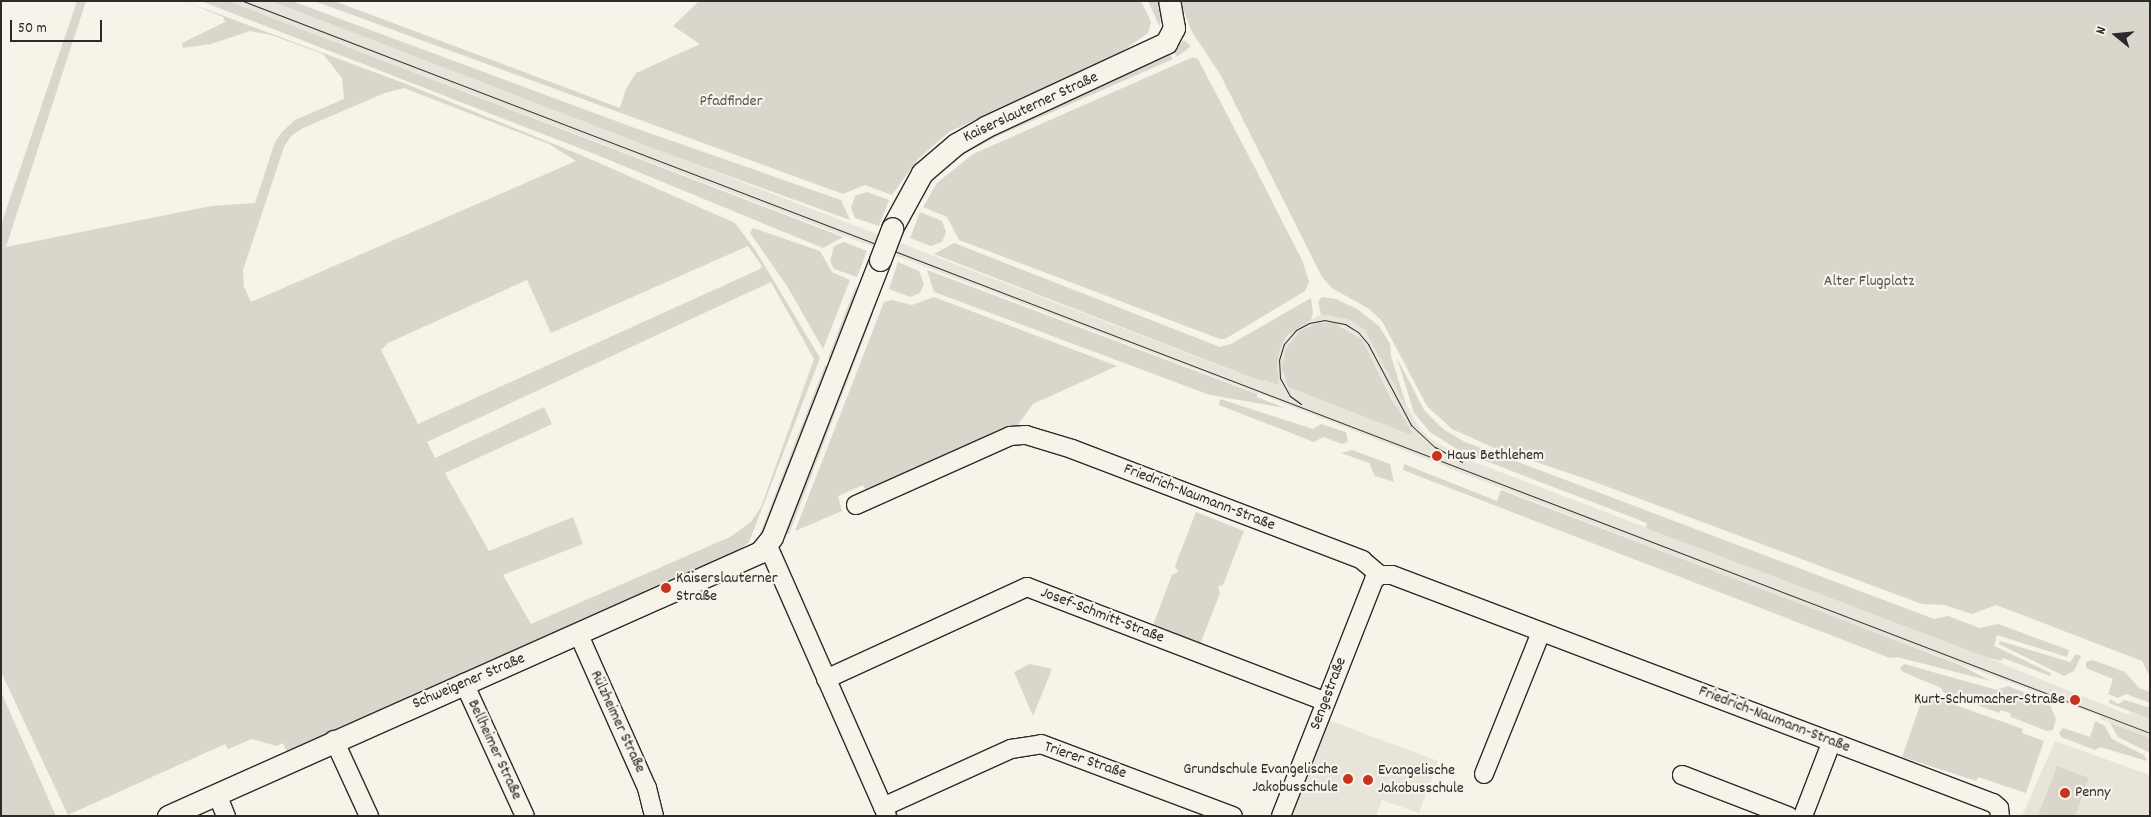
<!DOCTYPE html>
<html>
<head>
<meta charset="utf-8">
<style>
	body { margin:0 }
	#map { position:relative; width:2151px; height:817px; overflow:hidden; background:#f7f3e8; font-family:Dekko,sans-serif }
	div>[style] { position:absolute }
	.built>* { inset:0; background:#e8e4da }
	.green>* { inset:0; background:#dad6cc }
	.roads { filter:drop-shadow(1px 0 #2b2b2b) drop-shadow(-1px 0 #2b2b2b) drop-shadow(0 1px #2b2b2b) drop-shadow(0 -1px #2b2b2b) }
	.minor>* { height:18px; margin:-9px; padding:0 9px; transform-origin:9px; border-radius:9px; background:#f7f3e8 }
	.major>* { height:21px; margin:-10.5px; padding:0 10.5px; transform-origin:10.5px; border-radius:10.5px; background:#f7f3e8 }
	.tram>* { height:1px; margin:-0.5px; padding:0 0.5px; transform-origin:0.5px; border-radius:0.5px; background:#2b2b2b }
	.bridges { filter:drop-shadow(1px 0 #2b2b2b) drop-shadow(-1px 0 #2b2b2b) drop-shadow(0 1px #2b2b2b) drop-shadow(0 -1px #2b2b2b) }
	.major-bridge>* { height:21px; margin:-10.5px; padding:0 10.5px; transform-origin:10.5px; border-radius:10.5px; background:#f7f3e8 }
	.dots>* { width:14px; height:14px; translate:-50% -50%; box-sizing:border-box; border:2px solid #f7f3e8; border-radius:50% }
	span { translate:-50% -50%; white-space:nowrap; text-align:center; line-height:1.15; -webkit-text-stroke:4.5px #f7f3e8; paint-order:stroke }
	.park-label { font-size:16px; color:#575653 }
	.street-label { font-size:16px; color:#2b2b2b }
	.poi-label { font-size:16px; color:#2b2b2b }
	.left { translate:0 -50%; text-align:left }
	.right { translate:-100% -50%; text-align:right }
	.frame { position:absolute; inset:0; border:2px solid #2b2b2b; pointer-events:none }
	.north { position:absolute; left:2091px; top:10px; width:50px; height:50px; -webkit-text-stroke:4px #f7f3e8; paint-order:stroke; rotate:287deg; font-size:14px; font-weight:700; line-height:20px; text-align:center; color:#2b2b2b }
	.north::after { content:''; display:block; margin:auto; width:18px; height:22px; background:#2b2b2b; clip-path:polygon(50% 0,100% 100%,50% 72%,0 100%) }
	.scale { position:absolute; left:10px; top:20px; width:92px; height:22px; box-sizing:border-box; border:2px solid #2b2b2b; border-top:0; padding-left:6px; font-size:15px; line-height:18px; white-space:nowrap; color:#2b2b2b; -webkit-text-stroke:4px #f7f3e8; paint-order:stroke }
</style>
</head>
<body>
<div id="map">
	<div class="built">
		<i style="clip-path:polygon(evenodd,228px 1px,271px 1px,1262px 382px,1264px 380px,1279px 385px,1277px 365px,1280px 348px,1294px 329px,1321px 314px,1350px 320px,1365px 330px,1372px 339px,1418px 426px,1428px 437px,1461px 457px,1986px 657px,2129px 715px,2130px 712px,2150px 719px,2150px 738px,2100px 719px,2100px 716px,1785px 599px,1275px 400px,228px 1px,1317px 323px,1342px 326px,1362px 339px,1411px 435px,1288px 387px,1283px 375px,1286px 348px,1300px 331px,1317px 323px)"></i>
		<i style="clip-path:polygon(1328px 720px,1438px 761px,1419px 813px,1382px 800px,1376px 816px,1292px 816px)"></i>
		<i style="clip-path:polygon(2055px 741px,2150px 775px,2150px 816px,2022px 816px)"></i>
	</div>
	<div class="green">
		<i style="clip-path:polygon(evenodd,77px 1px,86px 1px,6px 247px,211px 206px,255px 203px,275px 142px,282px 132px,295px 120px,344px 99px,342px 78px,323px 54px,271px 35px,250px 31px,211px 44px,183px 48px,182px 43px,225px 22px,223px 17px,184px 1px,406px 84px,581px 155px,735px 223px,756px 251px,820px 358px,749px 542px,739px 550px,644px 591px,645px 595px,287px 752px,283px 743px,276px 746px,252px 739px,228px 749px,225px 744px,68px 815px,1px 672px,1px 225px,77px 1px,404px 88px,549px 144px,576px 161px,251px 302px,244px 287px,243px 270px,284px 147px,291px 136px,303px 128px,385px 93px,404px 88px,77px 1px,748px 246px,762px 266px,760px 269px,418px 424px,381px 350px,388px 343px,527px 280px,551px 333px,748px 246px,77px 1px,771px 282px,814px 359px,761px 507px,751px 522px,730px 537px,531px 624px,503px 575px,583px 544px,573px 517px,489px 551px,445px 473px,552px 424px,544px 407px,435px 458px,427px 442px,771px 282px)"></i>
		<i style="clip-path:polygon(201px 1px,228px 1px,843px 237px,823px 248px,597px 155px)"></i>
		<i style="clip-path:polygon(271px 1px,292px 1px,632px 127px,841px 200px,850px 220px,671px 155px)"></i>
		<i style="clip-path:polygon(314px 1px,334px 1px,620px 108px,626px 89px,636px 73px,700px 44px,673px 26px,699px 1px,1141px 1px,1151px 22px,1148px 33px,1118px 54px,949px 132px,918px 159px,892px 195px,865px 185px,843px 194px)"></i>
		<i style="clip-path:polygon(1148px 1px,1162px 1px,1160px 27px,1158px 23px)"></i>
		<i style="clip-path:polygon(1180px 1px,2150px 1px,2150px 677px,2142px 661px,1996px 605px,1972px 614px,1944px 605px,1922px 604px,1592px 481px,1492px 447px,1452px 429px,1427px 406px,1382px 321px,1369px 309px,1332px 288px,1322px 277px,1220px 74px,1192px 32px)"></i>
		<i style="clip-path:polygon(1184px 40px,1191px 46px,1177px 57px,1173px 50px)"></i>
		<i style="clip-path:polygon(1169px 53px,1173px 59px,998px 136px,948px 163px,979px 139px)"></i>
		<i style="clip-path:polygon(1193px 57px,1198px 59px,1255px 168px,1303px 262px,1309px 282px,1305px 291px,1225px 339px,1220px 339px,959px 240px,947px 217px,923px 207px,937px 183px,973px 154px)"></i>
		<i style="clip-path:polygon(867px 192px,889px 200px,879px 226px,855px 218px,851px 208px,855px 196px)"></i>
		<i style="clip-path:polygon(920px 212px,942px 221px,946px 232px,942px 242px,931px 246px,910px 238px)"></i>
		<i style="clip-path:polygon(753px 228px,820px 251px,832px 272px,850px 280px,823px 349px,787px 286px,750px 233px)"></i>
		<i style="clip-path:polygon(844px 242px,867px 251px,857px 277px,834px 269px,830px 261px,834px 246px)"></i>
		<i style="clip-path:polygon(954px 243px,1220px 347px,1231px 344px,1311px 298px,1313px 313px,1311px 320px,1288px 335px,1280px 348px,1277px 365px,1279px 385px,1264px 380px,1263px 382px,934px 254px)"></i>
		<i style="clip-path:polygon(898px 262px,919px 271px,924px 284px,920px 293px,910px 297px,889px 289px)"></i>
		<i style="clip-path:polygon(927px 270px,1257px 394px,1257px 397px,1285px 408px,1210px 395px,934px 292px)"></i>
		<i style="clip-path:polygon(858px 287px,832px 363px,828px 358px,855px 288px)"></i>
		<i style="clip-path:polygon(934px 297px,1117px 366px,1033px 404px,1017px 426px,867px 492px,863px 485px,838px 496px,842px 511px,795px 531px,884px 302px,891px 300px,912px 305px)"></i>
		<i style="clip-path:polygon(1322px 297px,1336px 299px,1357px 309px,1379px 326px,1390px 344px,1391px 356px,1407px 408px,1365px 330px,1350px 320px,1321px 314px,1318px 302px)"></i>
		<i style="clip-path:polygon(871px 314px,873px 314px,789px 534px,781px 536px,854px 346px)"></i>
		<i style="clip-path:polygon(1317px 323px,1334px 323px,1362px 339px,1391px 398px,1412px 432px,1411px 435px,1288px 387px,1282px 368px,1286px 348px,1300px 331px)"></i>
		<i style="clip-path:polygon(1397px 358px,1424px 410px,1443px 429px,1465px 442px,1934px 619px,1948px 616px,1980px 628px,1998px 624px,2069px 650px,2067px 657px,1997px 635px,1994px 646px,2051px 673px,2050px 676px,2003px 658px,2001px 661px,1986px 657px,1646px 528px,1647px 523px,1460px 451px,1430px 432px,1414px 413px)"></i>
		<i style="clip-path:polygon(825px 365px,829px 370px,766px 536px,760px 534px)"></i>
		<i style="clip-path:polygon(1220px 399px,1313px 429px,1321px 424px,1346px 432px,1348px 442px,1342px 444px,1323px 437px,1314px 442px,1219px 405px)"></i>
		<i style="clip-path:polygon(1352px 450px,1390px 464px,1394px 482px,1375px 476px,1369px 463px,1341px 453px)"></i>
		<i style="clip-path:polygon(1404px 464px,1497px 501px,1501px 490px,1960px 665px,1991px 681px,1897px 657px,1890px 658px,1403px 470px)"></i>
		<i style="clip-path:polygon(1196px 512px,1244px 531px,1223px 585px,1218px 587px,1220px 593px,1199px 647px,1152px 628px,1172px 575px,1178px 572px,1175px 566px)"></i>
		<i style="clip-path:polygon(2000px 641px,2070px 662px,2076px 654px,2081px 656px,2074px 671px,2064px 676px,1999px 644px)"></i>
		<i style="clip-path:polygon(2093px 660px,2125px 672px,2139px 688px,2150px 692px,2150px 703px,2126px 694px,2118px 698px,2108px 694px,2113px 679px,2086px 668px,2086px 662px)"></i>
		<i style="clip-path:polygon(1030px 664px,1052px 669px,1033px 716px,1014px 672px)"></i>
		<i style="clip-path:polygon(1904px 664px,1997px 690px,2008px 686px,2049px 702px,2056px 719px,2053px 730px,2047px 731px,2011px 717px,2010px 713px,2001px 710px,1999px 713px,1944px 693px,1941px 688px,1903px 672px,1900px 668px)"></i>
		<i style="clip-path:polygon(1px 692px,56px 816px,1px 816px)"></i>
		<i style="clip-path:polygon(1924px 694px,2023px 729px,2022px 733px,2044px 741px,2026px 793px,1978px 777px,1976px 781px,1902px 757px)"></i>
		<i style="clip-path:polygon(2110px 699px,2118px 704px,2125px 700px,2150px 708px,2150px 719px,2109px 703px)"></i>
		<i style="clip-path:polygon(2095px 721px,2105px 726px,2112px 739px,2144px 755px,2147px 761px,2100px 747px,2095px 750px,2061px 737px,2059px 733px,2063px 728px,2090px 737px)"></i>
		<i style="clip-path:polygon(2110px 723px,2150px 738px,2150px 753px,2118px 737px)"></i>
		<i style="clip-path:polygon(2057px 766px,2089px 778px,2075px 816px,2038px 816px)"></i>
	</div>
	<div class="roads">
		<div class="minor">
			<i style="left:856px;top:505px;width:169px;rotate:-24.1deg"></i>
			<i style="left:1010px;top:436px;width:16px;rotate:-4deg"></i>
			<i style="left:1026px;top:435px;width:48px;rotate:16.9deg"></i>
			<i style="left:1072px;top:449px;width:311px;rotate:20.9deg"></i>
			<i style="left:1362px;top:560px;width:23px;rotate:40deg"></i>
			<i style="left:768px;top:546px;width:295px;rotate:66.2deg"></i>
			<i style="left:1380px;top:575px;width:12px"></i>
			<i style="left:1392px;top:575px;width:643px;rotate:20.78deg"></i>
			<i style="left:1993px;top:803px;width:8px;rotate:40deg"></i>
			<i style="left:1999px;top:808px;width:8px;rotate:83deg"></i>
			<i style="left:578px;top:633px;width:170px;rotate:66deg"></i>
			<i style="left:647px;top:788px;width:29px;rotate:76deg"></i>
			<i style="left:826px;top:679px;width:221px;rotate:-24.6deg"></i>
			<i style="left:1027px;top:587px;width:320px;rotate:21deg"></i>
			<i style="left:464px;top:683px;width:146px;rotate:65.4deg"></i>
			<i style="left:334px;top:740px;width:84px;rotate:65.3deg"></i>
			<i style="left:1484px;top:774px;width:153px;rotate:-68.1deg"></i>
			<i style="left:1682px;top:775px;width:114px;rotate:21.1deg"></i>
			<i style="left:217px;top:794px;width:24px;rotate:68deg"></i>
			<i style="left:883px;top:807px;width:141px;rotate:-24.4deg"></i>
			<i style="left:1011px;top:749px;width:30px;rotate:-9deg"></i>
			<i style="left:1041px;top:744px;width:205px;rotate:20.6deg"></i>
			<i style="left:1281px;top:816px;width:254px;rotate:-68.5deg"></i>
			<i style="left:1374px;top:580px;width:8px;rotate:-40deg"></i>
			<i style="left:1803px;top:816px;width:80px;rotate:-68.9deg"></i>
		</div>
		<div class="major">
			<i style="left:892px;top:228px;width:63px;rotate:-61.4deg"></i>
			<i style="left:922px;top:173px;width:45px;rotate:-40.5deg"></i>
			<i style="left:956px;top:144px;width:34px;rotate:-30deg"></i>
			<i style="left:985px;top:127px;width:200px;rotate:-24.9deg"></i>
			<i style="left:1166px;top:43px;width:17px;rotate:-62deg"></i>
			<i style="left:1174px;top:28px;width:27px;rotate:-100deg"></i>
			<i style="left:168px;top:816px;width:648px;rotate:-24.03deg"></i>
			<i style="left:760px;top:552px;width:19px;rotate:-51deg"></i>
			<i style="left:772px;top:537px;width:297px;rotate:-68.7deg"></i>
		</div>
	</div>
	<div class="tram">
		<i style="left:243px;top:1px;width:2043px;rotate:21deg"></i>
		<i style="left:1301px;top:404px;width:14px;rotate:-144deg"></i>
		<i style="left:1290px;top:396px;width:21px;rotate:-119deg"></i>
		<i style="left:1280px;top:378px;width:18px;rotate:-93deg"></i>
		<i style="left:1279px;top:360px;width:17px;rotate:-73deg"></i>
		<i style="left:1284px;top:344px;width:18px;rotate:-49deg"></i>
		<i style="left:1296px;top:330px;width:15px;rotate:-28deg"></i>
		<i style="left:1309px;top:323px;width:15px;rotate:-11deg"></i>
		<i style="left:1324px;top:320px;width:21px;rotate:11deg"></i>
		<i style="left:1345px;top:324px;width:15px;rotate:32deg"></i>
		<i style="left:1358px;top:332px;width:16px;rotate:50deg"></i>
		<i style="left:1368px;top:344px;width:92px;rotate:62deg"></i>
		<i style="left:1411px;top:425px;width:33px;rotate:43deg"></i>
		<i style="left:1435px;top:447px;width:31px;rotate:29deg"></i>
	</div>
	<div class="bridges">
		<div class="major-bridge">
			<i style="left:880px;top:260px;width:34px;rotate:-69deg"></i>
		</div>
	</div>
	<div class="dots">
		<i style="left:1437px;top:456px;background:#c8321e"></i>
		<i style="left:666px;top:588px;background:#c8321e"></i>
		<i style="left:2075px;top:700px;background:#c8321e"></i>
		<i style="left:1348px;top:779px;background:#c8321e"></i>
		<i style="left:1368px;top:780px;background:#c8321e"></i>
		<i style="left:2065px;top:793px;background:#c8321e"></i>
	</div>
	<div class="park-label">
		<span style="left:731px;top:102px">Pfadfinder</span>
		<span style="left:1869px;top:282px">Alter Flugplatz</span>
	</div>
	<div class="street-label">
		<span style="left:1031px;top:108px;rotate:-25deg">Kaiserslauterner Straße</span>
		<span style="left:1199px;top:498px;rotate:21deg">Friedrich-Naumann-Straße</span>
		<span style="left:1102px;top:616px;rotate:21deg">Josef-Schmitt-Straße</span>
		<span style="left:469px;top:682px;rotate:-23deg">Schweigener Straße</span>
		<span style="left:1329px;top:694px;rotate:-69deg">Sengestraße</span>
		<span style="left:1774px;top:720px;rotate:21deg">Friedrich-Naumann-Straße</span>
		<span style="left:617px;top:722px;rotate:65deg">Rülzheimer Straße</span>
		<span style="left:494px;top:750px;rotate:65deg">Bellheimer Straße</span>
		<span style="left:1085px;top:761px;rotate:19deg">Trierer Straße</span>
	</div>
	<div class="poi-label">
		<span class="left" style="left:1447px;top:456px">Haus Bethlehem</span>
		<span class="left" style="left:676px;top:588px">Kaiserslauterner<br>Straße</span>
		<span class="right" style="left:2065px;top:700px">Kurt-Schumacher-Straße</span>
		<span class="right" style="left:1338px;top:779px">Grundschule Evangelische<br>Jakobusschule</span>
		<span class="left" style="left:1378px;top:780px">Evangelische<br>Jakobusschule</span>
		<span class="left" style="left:2075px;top:793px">Penny</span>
	</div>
	<div class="frame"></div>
	<div class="north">N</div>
	<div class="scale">50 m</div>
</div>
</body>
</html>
